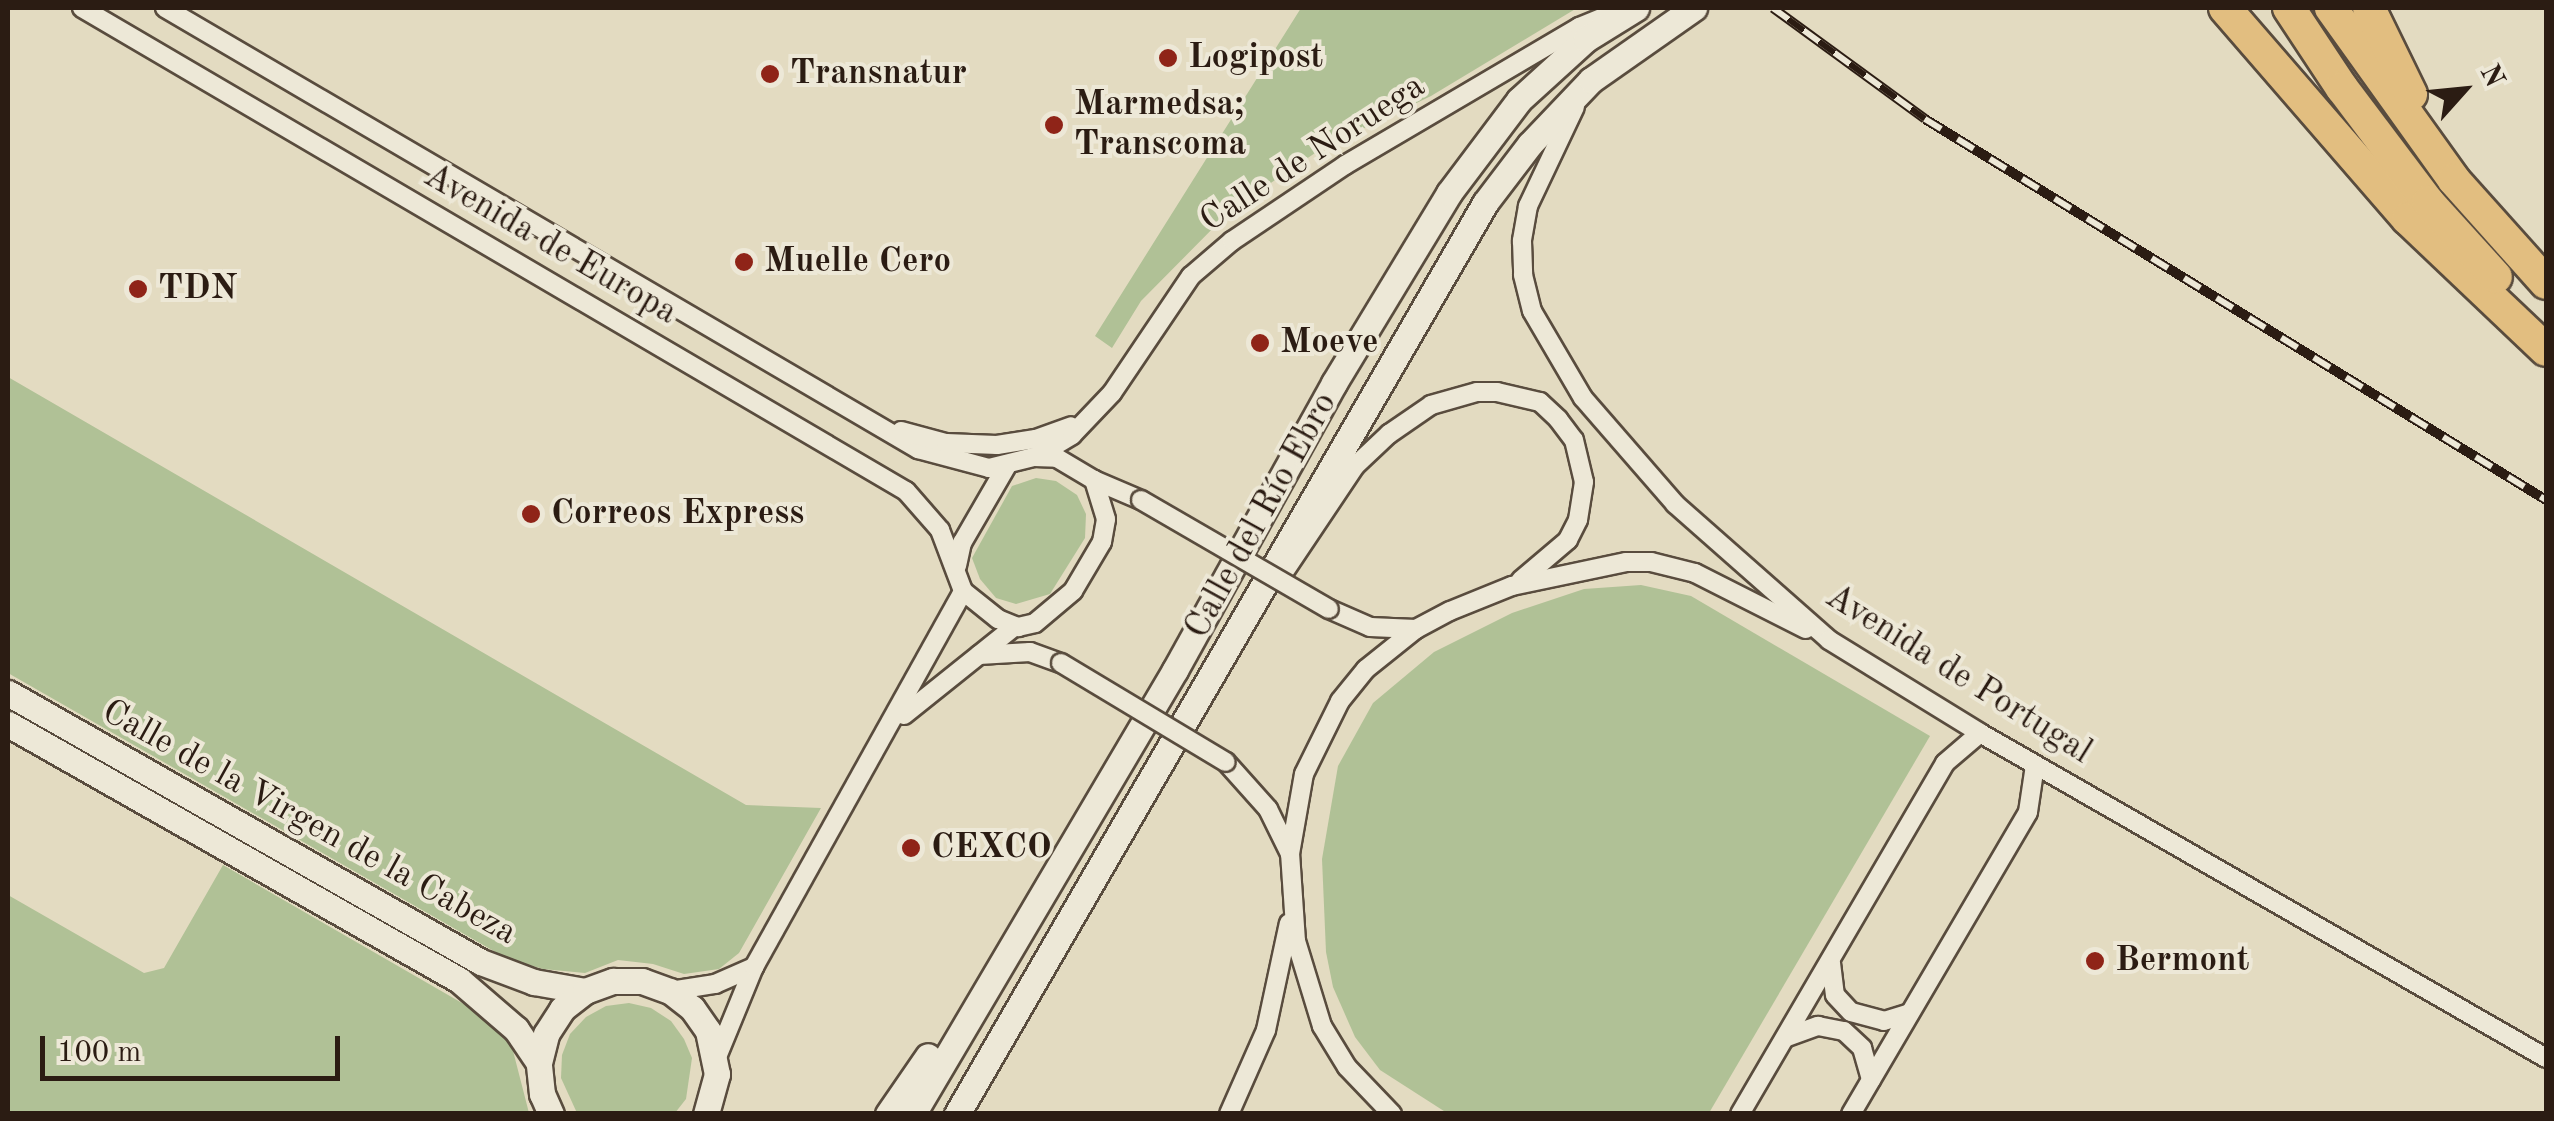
<!DOCTYPE html>
<html>
<head>
<meta charset="utf-8">
<style>
	body { margin:0 }
	#map { position:relative; width:2554px; height:1121px; overflow:hidden; background:#e3dbc1; font-family:"Old Standard TT",serif }
	div>[style] { position:absolute }
	.green>* { inset:0; background:#b0c196 }
	.roads { filter:drop-shadow(2px 0 #594c3e) drop-shadow(-2px 0 #594c3e) drop-shadow(0 2px #594c3e) drop-shadow(0 -2px #594c3e) }
	.street>* { height:18px; margin:-9px; padding:0 9px; transform-origin:9px; border-radius:9px; background:#ede8d7 }
	.secondary>* { height:25px; margin:-12.5px; padding:0 12.5px; transform-origin:12.5px; border-radius:12.5px; background:#ede8d7 }
	.highway>* { height:32px; margin:-16px; padding:0 16px; transform-origin:16px; border-radius:16px; background:#e2be80 }
	.rail>* { height:10px; margin-top:-5px; transform-origin:0; background:repeating-linear-gradient(90deg,#ede8d7 0 19px,#2b1c13 0 38px); box-sizing:border-box; border-block:2px solid #2b1c13 }
	.bridges { filter:drop-shadow(2px 0 #594c3e) drop-shadow(-2px 0 #594c3e) drop-shadow(0 2px #594c3e) drop-shadow(0 -2px #594c3e) }
	.street-bridge>* { height:18px; margin:-9px; padding:0 9px; transform-origin:9px; border-radius:9px; background:#ede8d7 }
	.dots>* { width:28px; height:28px; translate:-50% -50%; box-sizing:border-box; border:5px solid #ede8d7; border-radius:50% }
	span { translate:-50% -50%; white-space:nowrap; text-align:center; line-height:1.15; -webkit-text-stroke:8px #ede8d7; paint-order:stroke }
	.poi-label { font-size:35px; color:#2b1c13; font-weight:700 }
	.left { translate:0 -50%; text-align:left }
	.street-label { font-size:35px; color:#2b1c13 }
	.frame { position:absolute; inset:0; border:10px solid #2b1c13; pointer-events:none }
	.north { position:absolute; left:2414px; top:40px; width:100px; height:100px; -webkit-text-stroke:8px #ede8d7; paint-order:stroke; rotate:63deg; font-size:28px; font-weight:700; line-height:40px; text-align:center; color:#2b1c13 }
	.north::after { content:''; display:block; margin:auto; width:35px; height:45px; background:#2b1c13; clip-path:polygon(50% 0,100% 100%,50% 72%,0 100%) }
	.scale { position:absolute; left:40px; top:1036px; width:300px; height:45px; box-sizing:border-box; border:5px solid #2b1c13; border-top:0; padding-left:12px; font-size:30px; line-height:35px; white-space:nowrap; color:#2b1c13; -webkit-text-stroke:8px #ede8d7; paint-order:stroke }
</style>
</head>
<body>
<div id="map">
	<div class="green">
		<i style="clip-path:polygon(1301px 8px,1577px 8px,1431px 96px,1321px 149px,1231px 210px,1141px 301px,1112px 348px,1095px 336px)"></i>
		<i style="clip-path:polygon(8px 377px,746px 805px,821px 808px,739px 953px,719px 969px,684px 974px,653px 964px,618px 960px,585px 973px,543px 969px,506px 958px,8px 673px)"></i>
		<i style="clip-path:polygon(1036px 478px,1056px 481px,1077px 495px,1086px 514px,1085px 538px,1050px 594px,1016px 604px,996px 598px,980px 579px,972px 558px,1012px 486px)"></i>
		<i style="clip-path:polygon(1641px 585px,1691px 596px,1930px 736px,1709px 1113px,1447px 1113px,1380px 1070px,1355px 1037px,1333px 987px,1326px 952px,1322px 859px,1338px 766px,1373px 703px,1434px 652px,1512px 613px,1584px 589px)"></i>
		<i style="clip-path:polygon(223px 865px,488px 1018px,511px 1043px,529px 1113px,8px 1113px,8px 895px,144px 973px,164px 968px)"></i>
		<i style="clip-path:polygon(629px 1003px,651px 1008px,671px 1021px,684px 1039px,692px 1058px,686px 1099px,675px 1113px,577px 1113px,561px 1078px,562px 1055px,570px 1034px,586px 1017px,606px 1006px)"></i>
	</div>
	<div class="roads">
		<div class="street">
			<i style="left:82px;top:8px;width:955px;rotate:30.38deg"></i>
			<i style="left:906px;top:491px;width:52px;rotate:48.9deg"></i>
			<i style="left:940px;top:530px;width:65px;rotate:69.3deg"></i>
			<i style="left:963px;top:591px;width:45px;rotate:38.7deg"></i>
			<i style="left:998px;top:619px;width:22px;rotate:22deg"></i>
			<i style="left:1018px;top:627px;width:17px;rotate:-13deg"></i>
			<i style="left:1035px;top:623px;width:50px;rotate:-40.1deg"></i>
			<i style="left:1073px;top:591px;width:57px;rotate:-59.4deg"></i>
			<i style="left:1102px;top:542px;width:23px;rotate:-80deg"></i>
			<i style="left:1106px;top:519px;width:41px;rotate:-107.1deg"></i>
			<i style="left:165px;top:8px;width:873px;rotate:30.36deg"></i>
			<i style="left:918px;top:449px;width:73px;rotate:15deg"></i>
			<i style="left:989px;top:468px;width:46px;rotate:-13.7deg"></i>
			<i style="left:1034px;top:457px;width:23px;rotate:2deg"></i>
			<i style="left:1057px;top:458px;width:43px;rotate:30.7deg"></i>
			<i style="left:1094px;top:480px;width:51px;rotate:23.1deg"></i>
			<i style="left:1575px;top:107px;width:110px;rotate:115.4deg"></i>
			<i style="left:1528px;top:206px;width:36px;rotate:100deg"></i>
			<i style="left:1522px;top:241px;width:34px;rotate:88deg"></i>
			<i style="left:1523px;top:275px;width:37px;rotate:76deg"></i>
			<i style="left:1532px;top:311px;width:101px;rotate:59.6deg"></i>
			<i style="left:1583px;top:398px;width:140px;rotate:49deg"></i>
			<i style="left:1675px;top:504px;width:205px;rotate:41.4deg"></i>
			<i style="left:1829px;top:640px;width:177px;rotate:31.6deg"></i>
			<i style="left:1980px;top:733px;width:653px;rotate:29.86deg"></i>
			<i style="left:901px;top:431px;width:47px;rotate:14.9deg"></i>
			<i style="left:946px;top:443px;width:51px;rotate:2.2deg"></i>
			<i style="left:997px;top:445px;width:39px;rotate:-9deg"></i>
			<i style="left:1036px;top:439px;width:37px;rotate:-20deg"></i>
			<i style="left:1039px;top:455px;width:39px;rotate:-31deg"></i>
			<i style="left:1072px;top:435px;width:58px;rotate:-46.4deg"></i>
			<i style="left:1112px;top:393px;width:141px;rotate:-56deg"></i>
			<i style="left:1191px;top:276px;width:54px;rotate:-40.5deg"></i>
			<i style="left:1232px;top:241px;width:136px;rotate:-33.9deg"></i>
			<i style="left:1345px;top:165px;width:272px;rotate:-30.5deg"></i>
			<i style="left:1579px;top:27px;width:29px;rotate:-22deg"></i>
			<i style="left:957px;top:566px;width:24px;rotate:-78deg"></i>
			<i style="left:962px;top:543px;width:88px;rotate:-59.9deg"></i>
			<i style="left:1282px;top:575px;width:131px;rotate:-56.2deg"></i>
			<i style="left:1355px;top:466px;width:47px;rotate:-43.3deg"></i>
			<i style="left:1389px;top:434px;width:51px;rotate:-34.6deg"></i>
			<i style="left:1431px;top:405px;width:48px;rotate:-15.8deg"></i>
			<i style="left:1477px;top:392px;width:20px"></i>
			<i style="left:1497px;top:392px;width:44px;rotate:13.1deg"></i>
			<i style="left:1540px;top:402px;width:25px;rotate:43deg"></i>
			<i style="left:1558px;top:419px;width:26px;rotate:53deg"></i>
			<i style="left:1574px;top:440px;width:43px;rotate:76.6deg"></i>
			<i style="left:1584px;top:482px;width:38px;rotate:99deg"></i>
			<i style="left:1578px;top:520px;width:22px;rotate:117deg"></i>
			<i style="left:1568px;top:540px;width:62px;rotate:139.6deg"></i>
			<i style="left:1329px;top:609px;width:45px;rotate:23.7deg"></i>
			<i style="left:1370px;top:627px;width:46px;rotate:2.5deg"></i>
			<i style="left:979px;top:655px;width:51px;rotate:-3.4deg"></i>
			<i style="left:1030px;top:652px;width:33px;rotate:20deg"></i>
			<i style="left:904px;top:715px;width:142px;rotate:-38.7deg"></i>
			<i style="left:1226px;top:762px;width:63px;rotate:48.2deg"></i>
			<i style="left:1268px;top:809px;width:50px;rotate:63.9deg"></i>
			<i style="left:1831px;top:963px;width:32px;rotate:83deg"></i>
			<i style="left:1835px;top:995px;width:23px;rotate:47deg"></i>
			<i style="left:1851px;top:1012px;width:34px;rotate:15deg"></i>
			<i style="left:1884px;top:1021px;width:27px;rotate:-17deg"></i>
			<i style="left:670px;top:991px;width:46px;rotate:-8.8deg"></i>
			<i style="left:715px;top:984px;width:43px;rotate:-23.6deg"></i>
			<i style="left:1787px;top:1037px;width:33px;rotate:-20deg"></i>
			<i style="left:1818px;top:1026px;width:26px;rotate:11deg"></i>
			<i style="left:1844px;top:1031px;width:25px;rotate:43deg"></i>
			<i style="left:1862px;top:1048px;width:33px;rotate:74deg"></i>
			<i style="left:717px;top:1057px;width:97px;rotate:-67.7deg"></i>
			<i style="left:754px;top:967px;width:430px;rotate:-60.9deg"></i>
			<i style="left:1229px;top:1114px;width:92px;rotate:-66.2deg"></i>
			<i style="left:1266px;top:1030px;width:109px;rotate:-77.9deg"></i>
			<i style="left:1392px;top:1114px;width:65px;rotate:-133.8deg"></i>
			<i style="left:1347px;top:1067px;width:48px;rotate:-121.4deg"></i>
			<i style="left:1322px;top:1026px;width:89px;rotate:-107deg"></i>
			<i style="left:1296px;top:941px;width:87px;rotate:-93.9deg"></i>
			<i style="left:1290px;top:854px;width:81px;rotate:-80.1deg"></i>
			<i style="left:1304px;top:774px;width:81px;rotate:-63.7deg"></i>
			<i style="left:1340px;top:701px;width:41px;rotate:-50.9deg"></i>
			<i style="left:1366px;top:669px;width:64px;rotate:-38.7deg"></i>
			<i style="left:1416px;top:629px;width:38px;rotate:-28deg"></i>
			<i style="left:1450px;top:611px;width:67px;rotate:-22deg"></i>
			<i style="left:1512px;top:586px;width:116px;rotate:-11.9deg"></i>
			<i style="left:1626px;top:562px;width:25px"></i>
			<i style="left:1651px;top:562px;width:45px;rotate:14deg"></i>
			<i style="left:1695px;top:573px;width:124px;rotate:26.8deg"></i>
			<i style="left:1740px;top:1114px;width:406px;rotate:-59.7deg"></i>
			<i style="left:1945px;top:763px;width:46px;rotate:-40.6deg"></i>
			<i style="left:1851px;top:1114px;width:350px;rotate:-59.6deg"></i>
			<i style="left:2028px;top:812px;width:48px;rotate:-81.5deg"></i>
		</div>
		<div class="secondary">
			<i style="left:8px;top:693px;width:544px;rotate:29.63deg"></i>
			<i style="left:481px;top:962px;width:57px;rotate:20.7deg"></i>
			<i style="left:534px;top:982px;width:52px;rotate:10deg"></i>
			<i style="left:8px;top:724px;width:519px;rotate:29.58deg"></i>
			<i style="left:459px;top:980px;width:75px;rotate:40.7deg"></i>
			<i style="left:516px;top:1029px;width:41px;rotate:55.9deg"></i>
			<i style="left:551px;top:1114px;width:22px;rotate:-114deg"></i>
			<i style="left:542px;top:1094px;width:31px;rotate:-96deg"></i>
			<i style="left:539px;top:1063px;width:30px;rotate:-76deg"></i>
			<i style="left:546px;top:1034px;width:30px;rotate:-57deg"></i>
			<i style="left:562px;top:1009px;width:29px;rotate:-38deg"></i>
			<i style="left:585px;top:991px;width:30px;rotate:-20deg"></i>
			<i style="left:613px;top:981px;width:29px"></i>
			<i style="left:642px;top:981px;width:30px;rotate:20deg"></i>
			<i style="left:670px;top:991px;width:28px;rotate:38deg"></i>
			<i style="left:692px;top:1008px;width:28px;rotate:55deg"></i>
			<i style="left:708px;top:1031px;width:44px;rotate:78.2deg"></i>
			<i style="left:717px;top:1074px;width:41px;rotate:105.4deg"></i>
			<i style="left:888px;top:1114px;width:70px;rotate:-55.4deg"></i>
			<i style="left:913px;top:1114px;width:516px;rotate:-59.46deg"></i>
			<i style="left:1175px;top:670px;width:328px;rotate:-61deg"></i>
			<i style="left:1334px;top:383px;width:222px;rotate:-58.8deg"></i>
			<i style="left:1449px;top:193px;width:116px;rotate:-53deg"></i>
			<i style="left:1519px;top:100px;width:91px;rotate:-42.3deg"></i>
			<i style="left:1586px;top:39px;width:59px;rotate:-31.8deg"></i>
			<i style="left:957px;top:1114px;width:1053px;rotate:-59.9deg"></i>
			<i style="left:1485px;top:203px;width:74px;rotate:-52.7deg"></i>
			<i style="left:1530px;top:144px;width:88px;rotate:-46.4deg"></i>
			<i style="left:1591px;top:80px;width:126px;rotate:-35deg"></i>
		</div>
		<div class="highway">
			<i style="left:2225px;top:8px;width:279px;rotate:49.1deg"></i>
			<i style="left:2408px;top:219px;width:190px;rotate:43.5deg"></i>
			<i style="left:2289px;top:8px;width:96px;rotate:56.5deg"></i>
			<i style="left:2342px;top:88px;width:143px;rotate:53deg"></i>
			<i style="left:2428px;top:202px;width:101px;rotate:47.8deg"></i>
			<i style="left:2331px;top:8px;width:211px;rotate:54.4deg"></i>
			<i style="left:2454px;top:180px;width:138px;rotate:48.2deg"></i>
			<i style="left:2369px;top:8px;width:96px;rotate:64deg"></i>
		</div>
	</div>
	<div class="rail">
		<i style="left:1773px;top:8px;width:188px;rotate:36.1deg"></i>
		<i style="left:1925px;top:119px;width:729px;rotate:31.53deg"></i>
	</div>
	<div class="bridges">
		<div class="street-bridge">
			<i style="left:1141px;top:500px;width:217px;rotate:30.1deg"></i>
			<i style="left:1061px;top:663px;width:192px;rotate:31deg"></i>
		</div>
	</div>
	<div class="dots">
		<i style="left:1168px;top:58px;background:#8f2418"></i>
		<i style="left:770px;top:74px;background:#8f2418"></i>
		<i style="left:1054px;top:125px;background:#8f2418"></i>
		<i style="left:744px;top:262px;background:#8f2418"></i>
		<i style="left:138px;top:289px;background:#8f2418"></i>
		<i style="left:1260px;top:343px;background:#8f2418"></i>
		<i style="left:531px;top:514px;background:#8f2418"></i>
		<i style="left:911px;top:848px;background:#8f2418"></i>
		<i style="left:2095px;top:961px;background:#8f2418"></i>
	</div>
	<div class="poi-label">
		<span class="left" style="left:1188px;top:58px">Logipost</span>
		<span class="left" style="left:790px;top:74px">Transnatur</span>
		<span class="left" style="left:1074px;top:125px">Marmedsa;<br>Transcoma</span>
		<span class="left" style="left:764px;top:262px">Muelle Cero</span>
		<span class="left" style="left:158px;top:289px">TDN</span>
		<span class="left" style="left:1280px;top:343px">Moeve</span>
		<span class="left" style="left:551px;top:514px">Correos Express</span>
		<span class="left" style="left:931px;top:848px">CEXCO</span>
		<span class="left" style="left:2115px;top:961px">Bermont</span>
	</div>
	<div class="street-label">
		<span style="left:1313px;top:154px;rotate:-33deg">Calle de Noruega</span>
		<span style="left:550px;top:245px;rotate:30deg">Avenida de Europa</span>
		<span style="left:1262px;top:516px;rotate:-61deg">Calle del Río Ebro</span>
		<span style="left:1958px;top:675px;rotate:32deg">Avenida de Portugal</span>
		<span style="left:309px;top:823px;rotate:29deg">Calle de la Virgen de la Cabeza</span>
	</div>
	<div class="frame"></div>
	<div class="north">N</div>
	<div class="scale">100 m</div>
</div>
</body>
</html>
